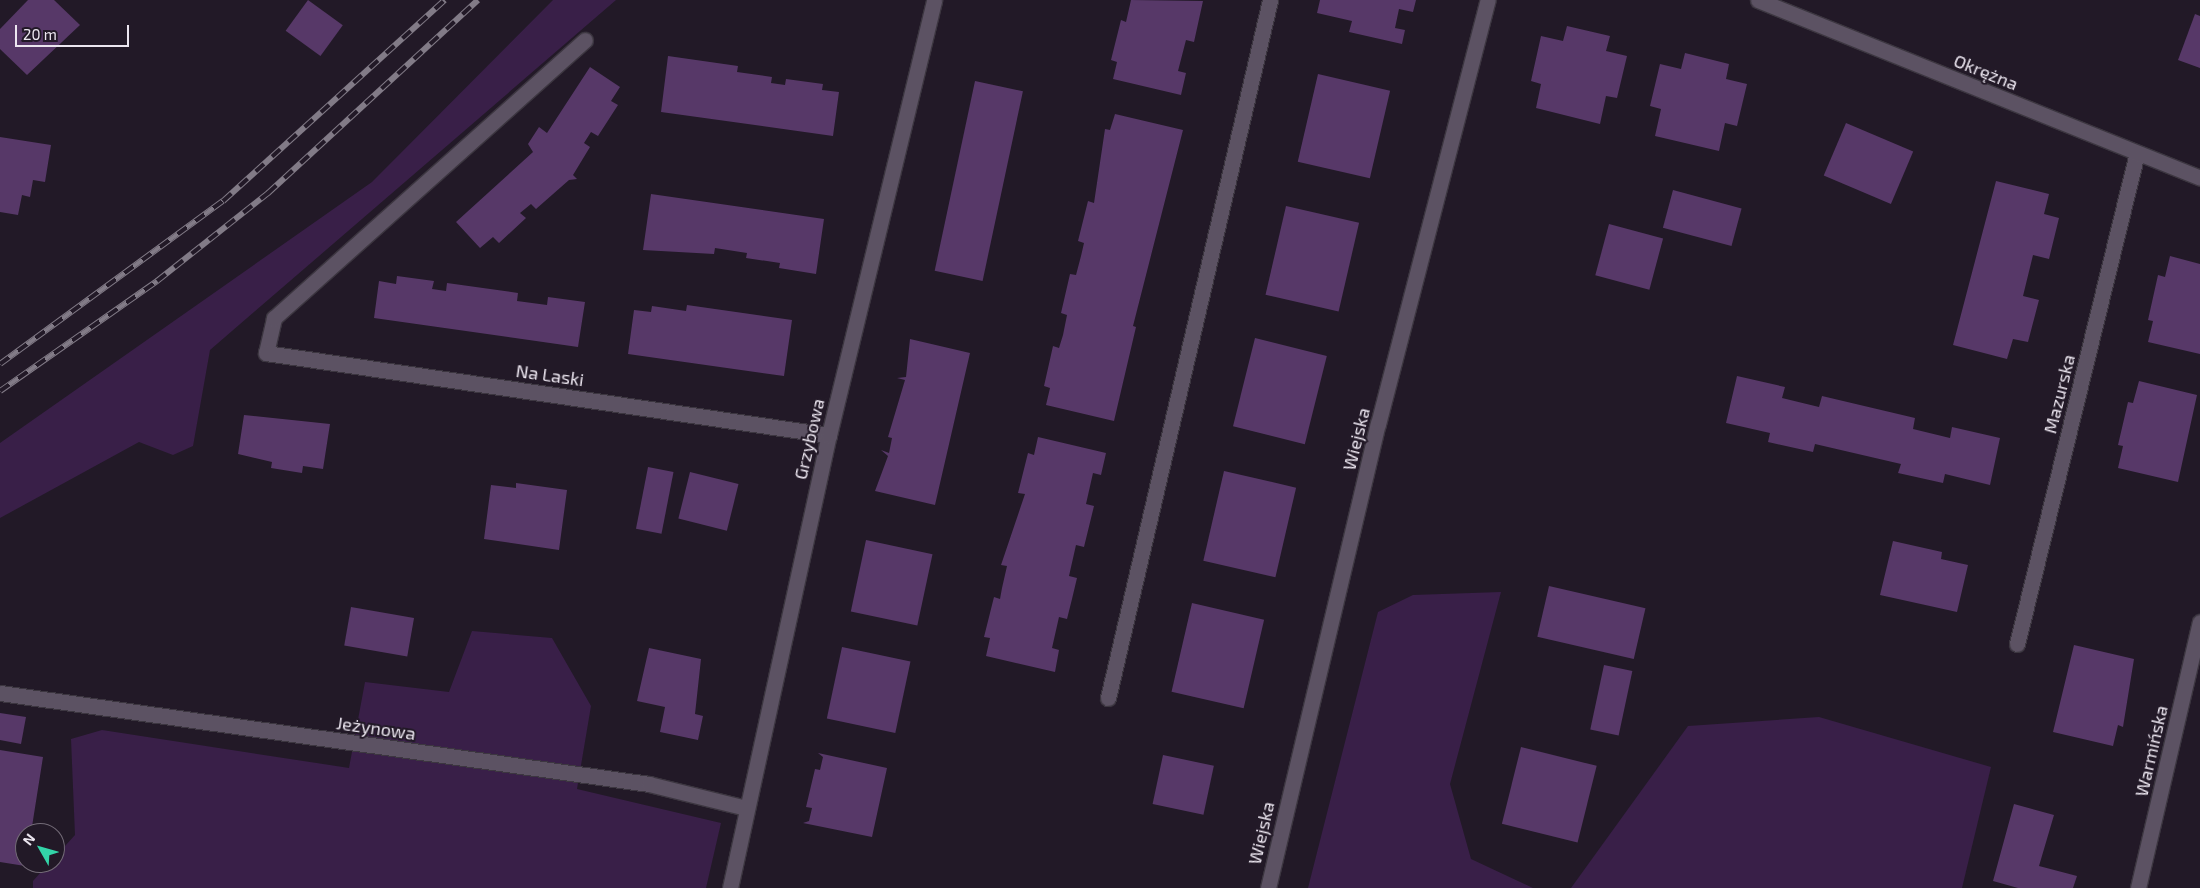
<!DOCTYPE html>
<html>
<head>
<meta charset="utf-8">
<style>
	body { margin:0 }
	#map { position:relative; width:2200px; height:888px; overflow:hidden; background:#221927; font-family:"Exo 2",sans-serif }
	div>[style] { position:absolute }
	.green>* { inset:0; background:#391f48 }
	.building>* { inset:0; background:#573868; transform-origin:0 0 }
	.roads { filter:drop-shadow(1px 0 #3c3640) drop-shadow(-1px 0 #3c3640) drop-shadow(0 1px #3c3640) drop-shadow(0 -1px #3c3640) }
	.lane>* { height:15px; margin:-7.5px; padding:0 7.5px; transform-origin:7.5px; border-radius:7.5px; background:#5c5263 }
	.street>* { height:15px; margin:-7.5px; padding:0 7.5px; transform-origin:7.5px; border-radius:7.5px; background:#5c5263 }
	.rail>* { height:5.5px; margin-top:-2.75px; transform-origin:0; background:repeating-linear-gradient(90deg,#221927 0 11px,#827b87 0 22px); box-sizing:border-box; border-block:1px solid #827b87 }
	span { translate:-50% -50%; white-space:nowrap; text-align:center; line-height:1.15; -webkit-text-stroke:4px #221927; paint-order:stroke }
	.street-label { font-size:18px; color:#ece6f0 }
	.north { position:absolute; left:15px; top:823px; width:50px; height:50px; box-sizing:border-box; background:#221927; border:1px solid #736b77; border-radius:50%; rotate:308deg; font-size:14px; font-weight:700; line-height:20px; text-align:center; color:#ece6f0 }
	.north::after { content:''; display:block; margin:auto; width:18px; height:22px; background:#33d4a8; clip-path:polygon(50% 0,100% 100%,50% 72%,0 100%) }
	.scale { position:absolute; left:15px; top:25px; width:114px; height:22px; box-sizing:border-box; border:2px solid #ece6f0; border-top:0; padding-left:6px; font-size:15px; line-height:18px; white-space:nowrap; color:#ece6f0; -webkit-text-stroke:4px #221927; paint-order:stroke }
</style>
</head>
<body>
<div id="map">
	<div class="green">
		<i style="clip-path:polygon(553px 0,616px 0,210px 350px,193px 446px,173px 455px,139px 442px,0 518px,0 443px,372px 182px)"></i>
		<i style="clip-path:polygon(1501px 592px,1450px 784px,1471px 859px,1533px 888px,1308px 888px,1378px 612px,1413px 595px)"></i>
		<i style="clip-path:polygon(472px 631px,552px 638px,591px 706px,577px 789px,721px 823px,706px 888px,33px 888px,33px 881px,49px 863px,55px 863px,55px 857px,75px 835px,71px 739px,102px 730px,349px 768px,365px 682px,449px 692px)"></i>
		<i style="clip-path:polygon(1819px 717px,1991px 767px,1962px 888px,1571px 888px,1688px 726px)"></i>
	</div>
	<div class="building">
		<i style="clip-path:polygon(28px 0,54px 0,80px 25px,27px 75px,0 49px,0 29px)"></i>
		<i style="left:308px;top:0;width:43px;height:38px;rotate:36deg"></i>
		<i style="clip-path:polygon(1131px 0,1203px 1px,1194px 42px,1186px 40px,1178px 71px,1186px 73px,1181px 95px,1113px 79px,1117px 62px,1111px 60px,1121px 20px,1126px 22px)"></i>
		<i style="clip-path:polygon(1320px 0,1416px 0,1413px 12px,1399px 9px,1395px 28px,1405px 30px,1402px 44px,1349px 32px,1352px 21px,1317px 13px)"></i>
		<i style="clip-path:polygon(2195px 14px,2200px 16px,2200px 68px,2178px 60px)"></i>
		<i style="clip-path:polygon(1567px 26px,1610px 36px,1606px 51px,1627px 56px,1617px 98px,1606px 96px,1600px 124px,1536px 108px,1541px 84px,1531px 81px,1541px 36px,1563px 41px)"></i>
		<i style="clip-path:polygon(1685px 53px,1729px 64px,1726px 79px,1747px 84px,1737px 126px,1725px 123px,1719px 151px,1655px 136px,1661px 109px,1650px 106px,1660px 64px,1681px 69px)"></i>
		<i style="clip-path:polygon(668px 56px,738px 66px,737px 72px,772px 77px,771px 83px,785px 85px,786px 79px,823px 84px,822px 90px,839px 92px,833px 136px,661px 112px)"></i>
		<i style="clip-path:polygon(590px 67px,620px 87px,611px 101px,618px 105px,598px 136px,591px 132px,584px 143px,590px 147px,573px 175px,577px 179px,569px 180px,536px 209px,531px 204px,520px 213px,526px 218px,499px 243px,493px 237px,480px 248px,456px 222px,533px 152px,528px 144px,539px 127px,547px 133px)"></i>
		<i style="left:1318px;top:74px;width:74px;height:90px;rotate:13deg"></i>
		<i style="left:975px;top:81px;width:49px;height:194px;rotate:12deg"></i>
		<i style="clip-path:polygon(1115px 114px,1183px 130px,1133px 326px,1136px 327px,1114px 421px,1046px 405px,1050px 388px,1044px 386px,1053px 346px,1059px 348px,1063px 335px,1067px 315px,1061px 313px,1070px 274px,1076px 275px,1081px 256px,1084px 243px,1078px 241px,1088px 201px,1094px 203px,1105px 129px,1110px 130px)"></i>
		<i style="left:1846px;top:123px;width:73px;height:57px;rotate:23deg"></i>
		<i style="clip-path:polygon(0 137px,51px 145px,45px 182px,33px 180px,30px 197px,22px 195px,18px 215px,0 212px)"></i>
		<i style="clip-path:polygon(1996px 181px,2049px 194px,2044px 214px,2059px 218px,2049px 259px,2033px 255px,2023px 296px,2039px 300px,2028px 342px,2013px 339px,2007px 359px,1953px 345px)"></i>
		<i style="left:1673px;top:190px;width:71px;height:39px;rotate:15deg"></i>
		<i style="clip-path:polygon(651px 194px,824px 219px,816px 274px,779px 268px,780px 263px,746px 258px,747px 253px,715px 248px,714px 254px,643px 250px)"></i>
		<i style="left:1286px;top:206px;width:75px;height:91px;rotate:13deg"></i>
		<i style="left:1609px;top:224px;width:56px;height:53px;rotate:15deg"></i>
		<i style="clip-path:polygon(2170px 256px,2200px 264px,2200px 354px,2148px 342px,2153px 321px,2148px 320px,2158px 275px,2165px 277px)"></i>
		<i style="clip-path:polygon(397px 276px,434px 281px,432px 289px,446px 291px,447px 283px,518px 293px,517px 301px,547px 305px,548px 297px,585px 302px,578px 347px,374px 318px,379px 281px,396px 284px)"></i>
		<i style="clip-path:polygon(687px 305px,792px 320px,784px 376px,628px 354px,634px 310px,651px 312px,652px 306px,686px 311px)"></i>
		<i style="left:1255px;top:338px;width:74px;height:91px;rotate:14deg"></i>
		<i style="clip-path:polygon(910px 339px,970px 353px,935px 505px,875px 491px,888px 456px,881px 450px,889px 453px,892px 438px,888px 437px,905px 380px,897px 378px,906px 377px)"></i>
		<i style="clip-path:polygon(1737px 376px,1785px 387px,1782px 398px,1819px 407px,1822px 396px,1915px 418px,1913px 429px,1950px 438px,1952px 427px,2000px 438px,1990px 485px,1945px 474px,1943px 483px,1898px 473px,1901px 464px,1815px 444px,1813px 452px,1768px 442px,1770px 433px,1726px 423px)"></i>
		<i style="clip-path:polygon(2139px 381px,2197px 395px,2178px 482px,2118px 468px,2123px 446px,2118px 445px,2128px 402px,2133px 403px)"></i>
		<i style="clip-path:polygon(244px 415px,330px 424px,323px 469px,303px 466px,302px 473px,271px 468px,272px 462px,238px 454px)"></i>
		<i style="clip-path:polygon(1038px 437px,1106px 453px,1101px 475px,1093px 473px,1086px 504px,1094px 506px,1084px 547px,1076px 545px,1069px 576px,1077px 578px,1072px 599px,1067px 619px,1059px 617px,1052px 648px,1059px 650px,1055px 672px,986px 656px,990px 638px,984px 637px,994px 597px,1000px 599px,1002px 588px,1007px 566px,1001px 565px,1025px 494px,1018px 493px,1028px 453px,1034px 455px)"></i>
		<i style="left:648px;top:467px;width:26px;height:63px;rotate:11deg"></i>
		<i style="left:1224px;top:471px;width:74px;height:92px;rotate:13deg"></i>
		<i style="left:690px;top:472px;width:50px;height:48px;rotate:14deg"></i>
		<i style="clip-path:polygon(516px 483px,567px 490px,559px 550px,484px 539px,491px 485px,516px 488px)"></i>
		<i style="left:866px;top:540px;width:68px;height:73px;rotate:12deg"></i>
		<i style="clip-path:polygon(1893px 541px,1942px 552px,1941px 559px,1968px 565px,1957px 612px,1880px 595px)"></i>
		<i style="left:1549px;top:586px;width:99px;height:52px;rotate:13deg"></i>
		<i style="left:1192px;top:603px;width:74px;height:91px;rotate:13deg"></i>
		<i style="left:351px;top:607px;width:64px;height:39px;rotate:10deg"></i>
		<i style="clip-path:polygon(2074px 645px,2134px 659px,2123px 727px,2118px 725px,2113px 746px,2053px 732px)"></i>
		<i style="left:842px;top:647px;width:70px;height:73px;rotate:12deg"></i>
		<i style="clip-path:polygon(649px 648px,701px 659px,695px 714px,703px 716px,698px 740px,660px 732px,665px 707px,637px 701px)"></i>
		<i style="left:1604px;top:665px;width:29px;height:66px;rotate:12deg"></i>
		<i style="clip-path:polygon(0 713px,26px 717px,21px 744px,0 740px)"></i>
		<i style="left:1521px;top:747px;width:78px;height:79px;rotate:14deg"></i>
		<i style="clip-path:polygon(0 750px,43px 757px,31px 833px,25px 833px,25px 866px,0 862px)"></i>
		<i style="clip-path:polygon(818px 753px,887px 768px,872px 837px,803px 823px,809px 821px,812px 808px,806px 807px,815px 769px,820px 770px,823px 757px)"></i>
		<i style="left:1163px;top:755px;width:52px;height:50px;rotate:12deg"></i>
		<i style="clip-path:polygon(2014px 804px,2054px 815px,2039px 866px,2077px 876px,2073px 888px,2018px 888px,1993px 881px)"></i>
	</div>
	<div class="roads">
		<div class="lane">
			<i style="left:266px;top:353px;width:36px;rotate:-77deg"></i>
			<i style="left:274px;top:318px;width:417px;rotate:-41.8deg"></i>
			<i style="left:2017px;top:644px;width:505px;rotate:-76.27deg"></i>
			<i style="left:1108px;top:698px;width:717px;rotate:-76.93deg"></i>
		</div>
		<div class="street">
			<i style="left:1758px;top:0;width:476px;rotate:21.9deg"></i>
			<i style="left:266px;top:353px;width:569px;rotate:8.29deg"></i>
			<i style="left:0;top:693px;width:655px;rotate:7.98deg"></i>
			<i style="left:649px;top:784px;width:100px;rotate:13.9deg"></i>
			<i style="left:730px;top:888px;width:464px;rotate:-77.7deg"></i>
			<i style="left:829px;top:435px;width:447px;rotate:-76.4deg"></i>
			<i style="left:1268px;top:888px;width:477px;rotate:-76.7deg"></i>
			<i style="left:1378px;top:424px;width:438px;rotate:-75.5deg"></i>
			<i style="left:2138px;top:888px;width:273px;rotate:-76.9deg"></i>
		</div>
	</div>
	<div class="rail">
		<i style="left:0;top:364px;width:276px;rotate:-36.2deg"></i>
		<i style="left:223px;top:201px;width:299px;rotate:-42.2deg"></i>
		<i style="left:0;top:391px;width:192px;rotate:-35deg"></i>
		<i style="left:157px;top:281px;width:142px;rotate:-38.4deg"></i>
		<i style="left:268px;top:193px;width:285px;rotate:-42.6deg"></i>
	</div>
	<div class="street-label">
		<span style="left:1986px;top:72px;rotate:22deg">Okrężna</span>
		<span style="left:550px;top:375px;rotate:8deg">Na Laski</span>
		<span style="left:2059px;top:394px;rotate:-76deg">Mazurska</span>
		<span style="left:809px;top:439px;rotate:-77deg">Grzybowa</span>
		<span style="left:1356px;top:439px;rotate:-76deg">Wiejska</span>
		<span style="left:376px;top:728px;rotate:8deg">Jeżynowa</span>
		<span style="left:2151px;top:751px;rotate:-77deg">Warmińska</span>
		<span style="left:1261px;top:833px;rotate:-77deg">Wiejska</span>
	</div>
	<div class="north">N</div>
	<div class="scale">20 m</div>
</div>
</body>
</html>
